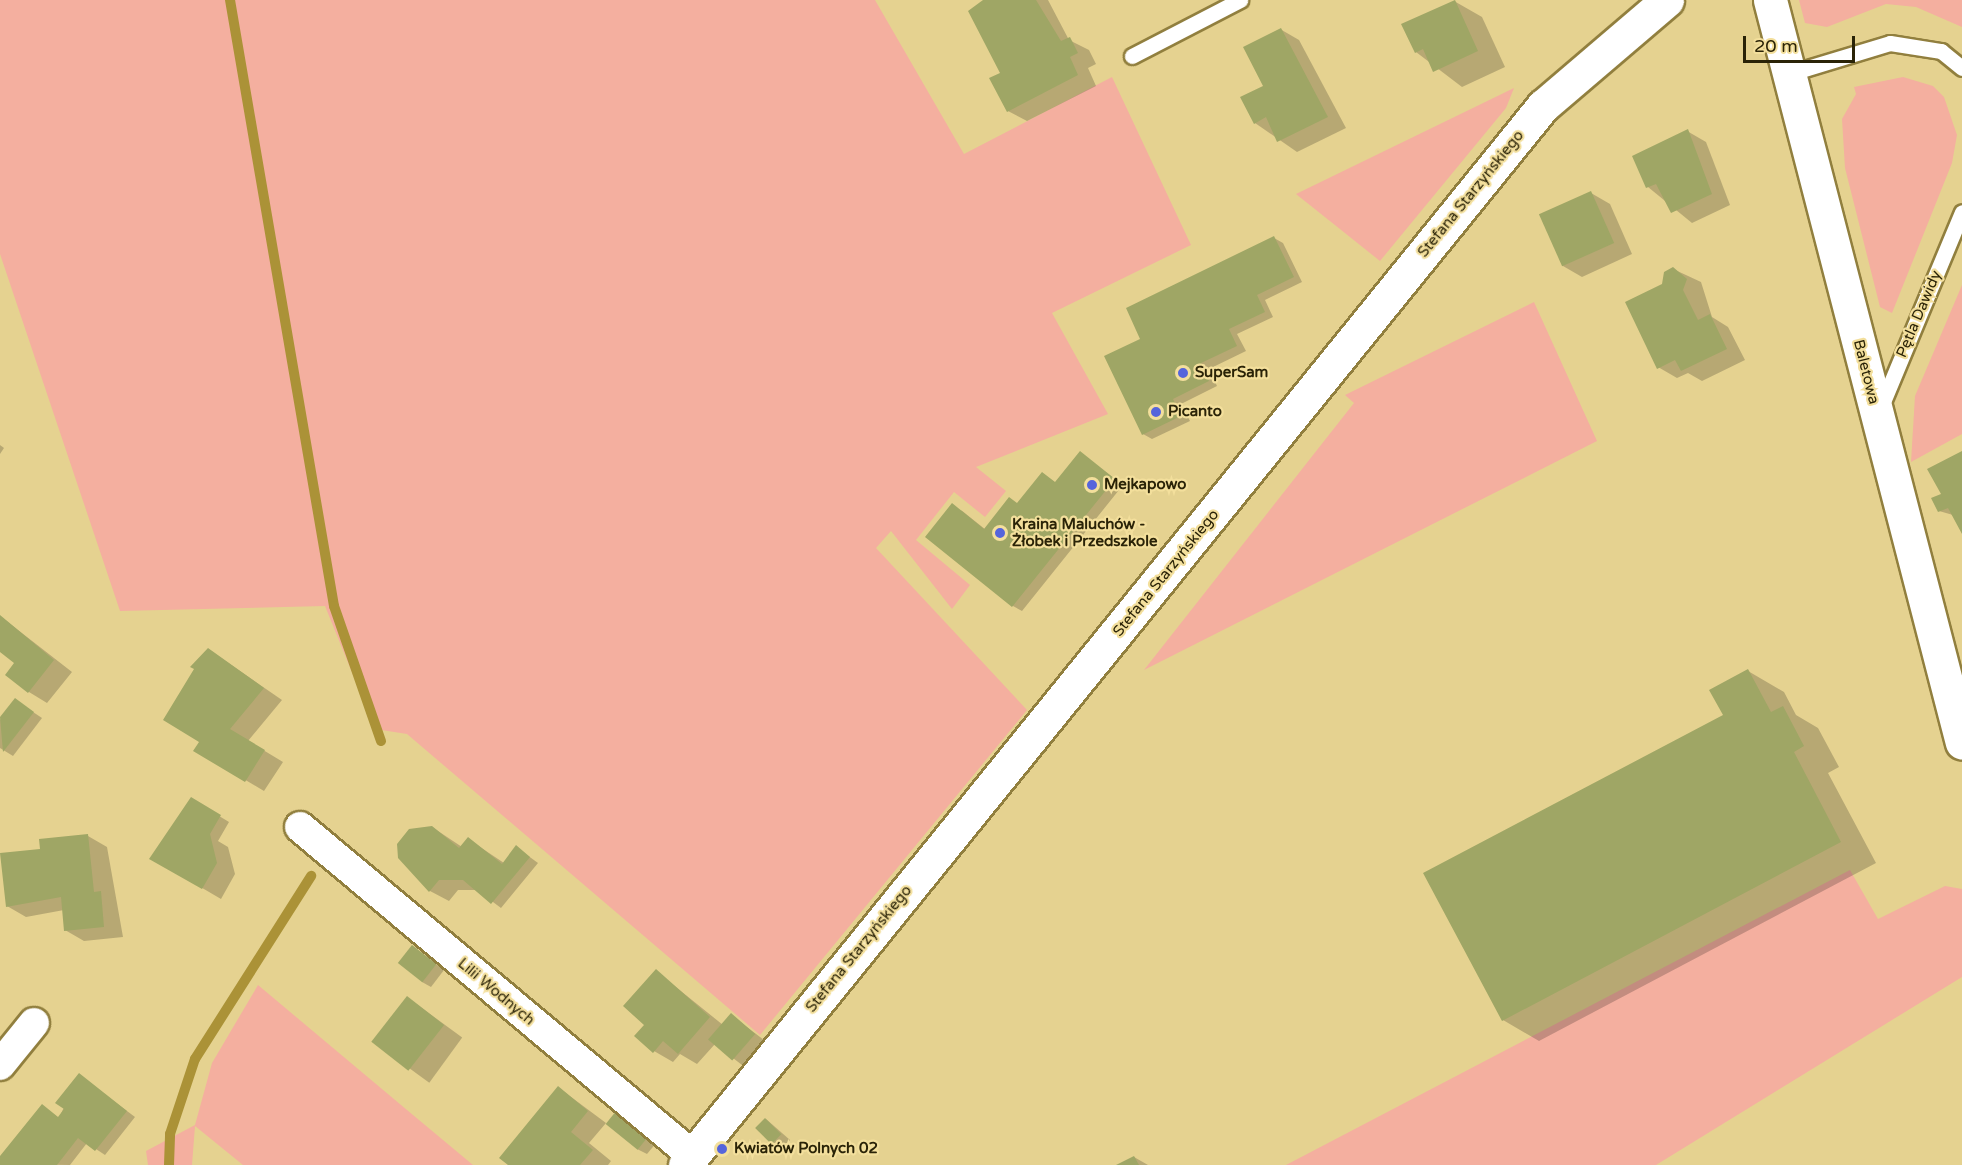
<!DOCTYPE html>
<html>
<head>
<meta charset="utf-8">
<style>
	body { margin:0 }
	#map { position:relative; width:1962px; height:1165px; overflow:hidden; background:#e5d290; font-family:"Varela Round",sans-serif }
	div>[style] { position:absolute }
	.green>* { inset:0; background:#f4af9f }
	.shadow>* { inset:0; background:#0003; transform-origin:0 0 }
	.stream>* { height:10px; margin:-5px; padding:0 5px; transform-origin:5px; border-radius:5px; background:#ab9237 }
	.building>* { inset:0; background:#9fa665; transform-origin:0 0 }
	.roads { filter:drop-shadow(2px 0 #917f3e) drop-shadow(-2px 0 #917f3e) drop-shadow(0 2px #917f3e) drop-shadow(0 -2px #917f3e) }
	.service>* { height:15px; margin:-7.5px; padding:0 7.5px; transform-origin:7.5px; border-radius:7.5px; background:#fff }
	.minor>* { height:30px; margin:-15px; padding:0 15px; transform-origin:15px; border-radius:15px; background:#fff }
	.tertiary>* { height:33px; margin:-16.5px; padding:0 16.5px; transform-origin:16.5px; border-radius:16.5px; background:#fff }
	.dots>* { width:16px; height:16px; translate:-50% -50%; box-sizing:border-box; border:3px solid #f3df9c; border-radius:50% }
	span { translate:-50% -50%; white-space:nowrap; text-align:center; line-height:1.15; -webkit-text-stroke:4.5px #f3df9c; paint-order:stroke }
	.street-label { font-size:15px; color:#2a2307 }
	.poi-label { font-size:15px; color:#2a2307; font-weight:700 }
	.left { translate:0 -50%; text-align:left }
	.scale { position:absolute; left:1743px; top:36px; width:112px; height:27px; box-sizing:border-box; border:3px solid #2a2307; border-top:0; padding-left:8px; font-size:18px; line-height:21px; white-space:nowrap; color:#2a2307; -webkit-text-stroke:4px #f3df9c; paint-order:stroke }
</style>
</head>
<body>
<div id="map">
	<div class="green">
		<i style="clip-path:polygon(0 0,875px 0,964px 154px,1112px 77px,1191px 245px,1052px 313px,1108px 414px,976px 467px,1006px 491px,985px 517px,954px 492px,916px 540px,970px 585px,952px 609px,891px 531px,876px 548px,1027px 710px,760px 1035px,407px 734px,375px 729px,325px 606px,120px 611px,0 254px)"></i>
		<i style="clip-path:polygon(1799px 0,1962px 0,1962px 27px,1916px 7px,1886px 4px,1827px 27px,1805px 23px)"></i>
		<i style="clip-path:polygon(1903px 77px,1933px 86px,1944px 97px,1957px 135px,1952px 163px,1892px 313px,1880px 307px,1845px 168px,1842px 119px,1856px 94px,1854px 87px)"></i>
		<i style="clip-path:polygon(1514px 88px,1506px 108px,1380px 261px,1296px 194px)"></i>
		<i style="clip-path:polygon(1962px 285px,1962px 434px,1911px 462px,1915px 396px)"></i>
		<i style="clip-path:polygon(1534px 302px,1597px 441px,1144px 670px,1354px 403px,1345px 395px)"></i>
		<i style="clip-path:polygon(1850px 870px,1878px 919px,1945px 886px,1962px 889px,1962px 977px,1656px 1165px,1286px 1165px)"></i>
		<i style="clip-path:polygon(258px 985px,407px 1110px,473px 1165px,243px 1165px,195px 1126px,192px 1165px,148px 1165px,146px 1151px,195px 1125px,212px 1063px)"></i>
	</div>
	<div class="shadow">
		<i style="clip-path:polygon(985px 0,1048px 0,1069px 40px,1089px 50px,1096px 64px,1088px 68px,1096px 86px,1027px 121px,1008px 111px)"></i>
		<i style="clip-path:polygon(1454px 1px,1482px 17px,1505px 67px,1462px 87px,1416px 52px)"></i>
		<i style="clip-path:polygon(1280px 29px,1299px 40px,1346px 128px,1297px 152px,1255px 123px)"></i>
		<i style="clip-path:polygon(1687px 131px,1706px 142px,1730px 205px,1692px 223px,1648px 187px,1634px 156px)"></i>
		<i style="clip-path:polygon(1591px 193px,1610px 204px,1632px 254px,1582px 277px,1563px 266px)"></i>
		<i style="clip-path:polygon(1274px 238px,1283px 243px,1302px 282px,1265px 300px,1273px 317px,1237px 334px,1246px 351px,1209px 369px,1217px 386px,1181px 404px,1190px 421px,1152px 439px,1143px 434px,1142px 339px)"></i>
		<i style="clip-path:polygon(1673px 269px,1701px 282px,1712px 317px,1728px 327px,1745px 360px,1702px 381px,1688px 373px,1677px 378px,1658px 367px,1663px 285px)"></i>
		<i style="clip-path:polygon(0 445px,4px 448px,0 454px)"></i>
		<i style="clip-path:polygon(1080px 453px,1123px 485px,1022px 611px,1013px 606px,961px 510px,986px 530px,1018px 504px,1042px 474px,1056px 483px)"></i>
		<i style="clip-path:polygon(1962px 453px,1962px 531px,1953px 515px,1939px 511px)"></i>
		<i style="clip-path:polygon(0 616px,72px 672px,47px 703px,29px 692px,16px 663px,0 650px)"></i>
		<i style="clip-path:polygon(208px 649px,282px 700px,248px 741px,283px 762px,264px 791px,195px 750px,201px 742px)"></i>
		<i style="clip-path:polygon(1748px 671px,1784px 692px,1796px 715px,1818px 728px,1839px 767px,1828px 773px,1876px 863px,1539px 1041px,1503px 1020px,1725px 716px)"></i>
		<i style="clip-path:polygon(15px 700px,42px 718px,13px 756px,0 748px,0 720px)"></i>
		<i style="clip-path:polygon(191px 799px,229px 822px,218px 841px,228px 847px,235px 874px,221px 899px,151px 858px)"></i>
		<i style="clip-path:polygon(432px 827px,462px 847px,468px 839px,504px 863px,516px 847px,538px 863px,501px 908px,477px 890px,458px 890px,449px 901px,430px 891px)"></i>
		<i style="clip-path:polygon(88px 836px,107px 847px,123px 937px,84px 941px,65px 930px,64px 910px,26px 917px,7px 906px,41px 851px)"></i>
		<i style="clip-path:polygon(413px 947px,444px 970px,431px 987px,422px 982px)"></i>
		<i style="clip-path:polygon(656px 971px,723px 1025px,731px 1015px,764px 1040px,742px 1065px,715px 1044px,697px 1064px,680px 1054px,673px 1062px,654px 1051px,646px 1024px)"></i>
		<i style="left:408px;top:998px;width:67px;height:56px;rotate:36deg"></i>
		<i style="clip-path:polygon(79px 1075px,135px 1117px,105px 1155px,87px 1143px,70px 1165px,0 1164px,42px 1106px,59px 1118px)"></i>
		<i style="clip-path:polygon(559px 1088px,606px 1123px,589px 1143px,611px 1161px,608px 1165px,510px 1165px)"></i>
		<i style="clip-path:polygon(626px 1117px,657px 1142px,647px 1154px,637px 1149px)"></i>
		<i style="clip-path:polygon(766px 1119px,790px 1140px,781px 1149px,772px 1143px)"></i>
		<i style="clip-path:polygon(1134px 1157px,1148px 1165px,1120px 1165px)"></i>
	</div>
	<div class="stream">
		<i style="left:230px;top:0;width:615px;rotate:80.26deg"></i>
		<i style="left:334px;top:606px;width:143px;rotate:70.8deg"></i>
		<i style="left:169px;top:1165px;width:31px;rotate:-88deg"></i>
		<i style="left:170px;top:1134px;width:79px;rotate:-71.6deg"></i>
		<i style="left:195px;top:1059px;width:217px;rotate:-57.6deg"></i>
	</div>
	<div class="building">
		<i style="clip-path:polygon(983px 0,1036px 0,1061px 41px,1070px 37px,1078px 53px,1070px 57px,1078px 75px,1007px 112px,989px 78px,1000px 73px,968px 11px)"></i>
		<i style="clip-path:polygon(1455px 0,1478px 51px,1433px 72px,1423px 49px,1415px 53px,1401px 24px)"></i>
		<i style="clip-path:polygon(1281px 28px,1328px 117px,1277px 142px,1266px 117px,1254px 124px,1240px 97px,1263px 86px,1243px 47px)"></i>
		<i style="clip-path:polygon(1688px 129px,1712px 194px,1671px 213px,1656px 184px,1646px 188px,1632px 156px)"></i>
		<i style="left:1591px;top:191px;width:57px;height:57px;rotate:66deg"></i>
		<i style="clip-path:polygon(1274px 236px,1294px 277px,1257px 295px,1265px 312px,1229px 329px,1237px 346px,1201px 363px,1209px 381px,1173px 399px,1181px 416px,1142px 435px,1104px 356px,1140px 339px,1126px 308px)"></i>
		<i style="clip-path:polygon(1673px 267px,1687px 279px,1683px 290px,1698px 320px,1710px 314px,1727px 349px,1681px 371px,1675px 360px,1657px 369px,1625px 302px,1662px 284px,1664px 272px)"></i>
		<i style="clip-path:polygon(1080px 451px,1115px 479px,1012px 607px,925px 537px,952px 503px,984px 529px,1009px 497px,1017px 503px,1042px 472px,1055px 482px)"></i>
		<i style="clip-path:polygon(1962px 451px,1962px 534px,1948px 508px,1938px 512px,1931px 498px,1941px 494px,1927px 469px)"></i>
		<i style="clip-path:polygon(0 615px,54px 660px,28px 693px,5px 675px,14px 663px,0 652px)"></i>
		<i style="clip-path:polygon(208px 648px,264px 688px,230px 729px,265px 750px,245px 782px,193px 751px,199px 742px,163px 720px,194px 669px,190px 667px)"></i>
		<i style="clip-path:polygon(1748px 669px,1771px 712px,1783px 706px,1804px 746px,1794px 752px,1841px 842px,1502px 1021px,1423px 873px,1723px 715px,1709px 690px)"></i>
		<i style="clip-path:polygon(15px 698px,34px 712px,3px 752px,0 717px)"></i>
		<i style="clip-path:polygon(191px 797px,221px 815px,210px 834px,217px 863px,202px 889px,149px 859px)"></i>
		<i style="clip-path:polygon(432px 826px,459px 848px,468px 837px,502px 864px,516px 845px,530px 857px,491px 904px,463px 880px,439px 880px,429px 892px,398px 858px,397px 844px,409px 829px)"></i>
		<i style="clip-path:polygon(88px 834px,94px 892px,101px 891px,104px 927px,64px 931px,61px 897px,6px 907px,0 853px,40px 849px,39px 839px)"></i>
		<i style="left:412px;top:945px;width:31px;height:23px;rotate:38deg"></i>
		<i style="clip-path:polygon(656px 969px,710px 1017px,678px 1054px,663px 1041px,653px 1053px,634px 1036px,644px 1025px,623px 1006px)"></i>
		<i style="left:407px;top:996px;width:47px;height:58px;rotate:38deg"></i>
		<i style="left:731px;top:1013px;width:32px;height:35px;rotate:41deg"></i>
		<i style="clip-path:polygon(79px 1073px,127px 1111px,95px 1151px,78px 1138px,57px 1165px,0 1165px,0 1156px,42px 1104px,58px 1117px,64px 1109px,55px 1103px)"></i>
		<i style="clip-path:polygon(558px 1086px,588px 1111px,571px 1132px,593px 1150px,580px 1165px,508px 1165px,499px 1158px)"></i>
		<i style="left:617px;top:1110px;width:41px;height:18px;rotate:39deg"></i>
		<i style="left:765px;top:1118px;width:23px;height:14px;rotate:45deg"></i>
		<i style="clip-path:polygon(1134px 1156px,1139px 1165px,1116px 1165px)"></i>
	</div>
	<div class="roads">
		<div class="service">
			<i style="left:1132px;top:56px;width:122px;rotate:-27.4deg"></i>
			<i style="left:1791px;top:73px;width:103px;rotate:-16.9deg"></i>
			<i style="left:1890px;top:43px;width:52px;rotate:8.9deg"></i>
			<i style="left:1941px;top:51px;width:27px;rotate:39deg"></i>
			<i style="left:1880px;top:409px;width:213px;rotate:-67.4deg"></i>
		</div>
		<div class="minor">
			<i style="left:300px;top:827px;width:513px;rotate:39.93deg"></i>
			<i style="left:0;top:1065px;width:54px;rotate:-51deg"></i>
		</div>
		<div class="tertiary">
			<i style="left:1770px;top:0;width:767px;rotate:75.51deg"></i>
			<i style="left:685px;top:1165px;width:1363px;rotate:-50.99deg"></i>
			<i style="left:1543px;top:106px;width:163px;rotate:-40.5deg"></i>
		</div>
	</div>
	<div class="dots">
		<i style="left:1183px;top:373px;background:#5665db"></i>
		<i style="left:1156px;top:412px;background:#5665db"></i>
		<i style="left:1092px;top:485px;background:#5665db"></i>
		<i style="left:1000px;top:533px;background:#5665db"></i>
		<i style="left:722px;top:1149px;background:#5665db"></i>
	</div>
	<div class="street-label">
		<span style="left:1471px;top:194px;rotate:-51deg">Stefana Starzyńskiego</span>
		<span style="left:1919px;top:314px;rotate:-67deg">Pętla Dawidy</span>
		<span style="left:1866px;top:372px;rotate:76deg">Baletowa</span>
		<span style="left:1166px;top:573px;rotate:-51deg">Stefana Starzyńskiego</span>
		<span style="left:859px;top:949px;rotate:-51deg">Stefana Starzyńskiego</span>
		<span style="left:496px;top:992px;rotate:40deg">Lilii Wodnych</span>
	</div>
	<div class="poi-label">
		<span class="left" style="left:1195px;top:373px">SuperSam</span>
		<span class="left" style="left:1168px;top:412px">Picanto</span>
		<span class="left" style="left:1104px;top:485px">Mejkapowo</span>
		<span class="left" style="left:1012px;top:533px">Kraina Maluchów -<br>Żłobek i Przedszkole</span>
		<span class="left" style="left:734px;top:1149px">Kwiatów Polnych 02</span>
	</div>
	<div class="scale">20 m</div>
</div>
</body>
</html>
